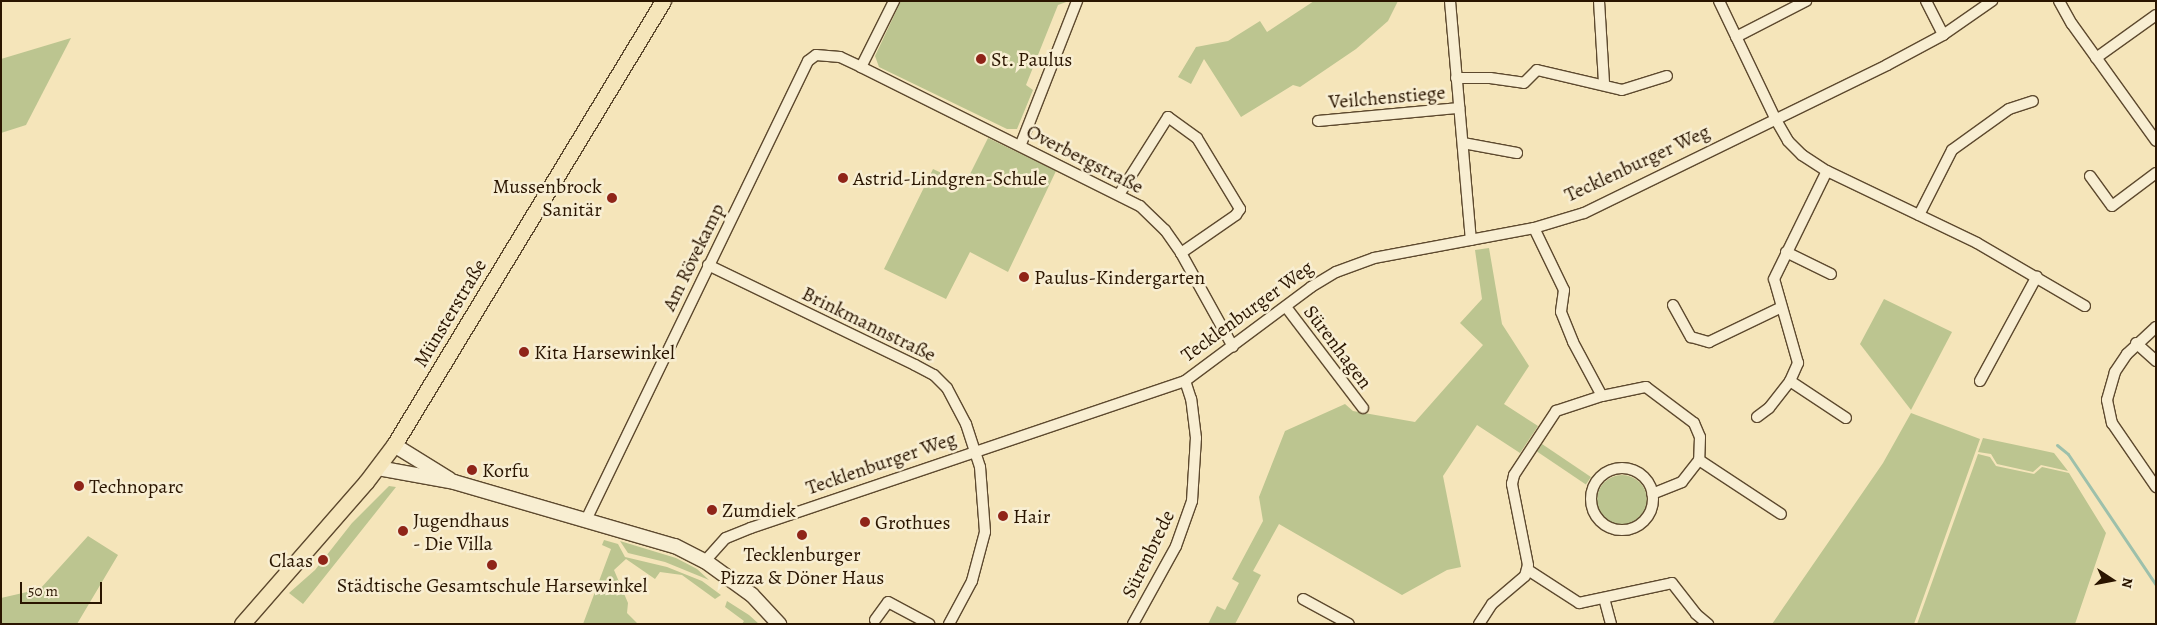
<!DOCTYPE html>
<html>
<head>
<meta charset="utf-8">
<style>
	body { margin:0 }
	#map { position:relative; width:2157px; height:625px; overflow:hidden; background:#f5e5ba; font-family:Alegreya,serif }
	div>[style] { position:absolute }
	.green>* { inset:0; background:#bcc590; transform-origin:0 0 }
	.round { border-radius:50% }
	.stream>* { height:3px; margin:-1.5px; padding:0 1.5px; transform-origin:1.5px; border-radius:1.5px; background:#9dc0ab }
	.roads { filter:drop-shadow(1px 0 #5d492e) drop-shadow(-1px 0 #5d492e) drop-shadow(0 1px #5d492e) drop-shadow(0 -1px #5d492e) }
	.street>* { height:10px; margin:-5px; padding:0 5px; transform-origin:5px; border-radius:5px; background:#f8eed2 }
	.street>.ring { margin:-5px; padding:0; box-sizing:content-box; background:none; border:10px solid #f8eed2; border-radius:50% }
	.secondary>* { height:14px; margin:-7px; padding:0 7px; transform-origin:7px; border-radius:7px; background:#f8eed2 }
	.primary>* { height:15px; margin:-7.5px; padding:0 7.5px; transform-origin:7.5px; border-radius:7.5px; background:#f5e5ba }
	.dots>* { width:14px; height:14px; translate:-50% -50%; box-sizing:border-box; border:2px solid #f8eed2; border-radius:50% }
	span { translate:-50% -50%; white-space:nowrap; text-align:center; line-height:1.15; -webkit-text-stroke:5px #f8eed2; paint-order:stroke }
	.poi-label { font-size:20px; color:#2a1500 }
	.left { translate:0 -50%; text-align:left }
	.right { translate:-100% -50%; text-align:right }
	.street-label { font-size:20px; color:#2a1500 }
	.frame { position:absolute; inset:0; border:2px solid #2a1500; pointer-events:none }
	.north { position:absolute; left:2087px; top:555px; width:50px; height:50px; -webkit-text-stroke:4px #f8eed2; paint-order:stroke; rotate:101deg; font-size:14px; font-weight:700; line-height:20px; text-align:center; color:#2a1500 }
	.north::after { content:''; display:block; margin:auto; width:18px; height:22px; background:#2a1500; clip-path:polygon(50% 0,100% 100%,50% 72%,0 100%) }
	.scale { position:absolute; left:20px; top:582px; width:82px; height:22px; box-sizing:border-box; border:2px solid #2a1500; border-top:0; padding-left:6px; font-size:15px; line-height:18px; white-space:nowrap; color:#2a1500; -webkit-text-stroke:4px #f8eed2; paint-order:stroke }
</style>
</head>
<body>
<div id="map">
	<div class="green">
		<i style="clip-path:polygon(901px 1px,1069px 1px,1058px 5px,1026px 85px,1033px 90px,1017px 129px,1007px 129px,879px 67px,875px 56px)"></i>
		<i style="clip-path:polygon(1314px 1px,1398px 1px,1388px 21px,1356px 49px,1300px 87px,1293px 85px,1241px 117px,1204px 59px,1191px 84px,1178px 77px,1196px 47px,1228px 41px,1260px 21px,1267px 32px)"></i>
		<i style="clip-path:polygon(71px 38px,26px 125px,1px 133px,1px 59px)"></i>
		<i style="clip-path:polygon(988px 138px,1056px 171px,1008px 272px,970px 252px,946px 299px,884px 269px,933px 169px,965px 184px)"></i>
		<i style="clip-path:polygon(1489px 248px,1502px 324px,1529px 366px,1504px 404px,1538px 426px,1520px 453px,1477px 425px,1443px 476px,1461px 567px,1447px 570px,1402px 595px,1279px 524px,1253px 571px,1261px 575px,1235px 624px,1208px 624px,1217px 606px,1225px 610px,1239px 583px,1232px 579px,1263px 521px,1259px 497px,1285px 431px,1345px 404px,1353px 411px,1415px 422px,1483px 345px,1460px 323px,1482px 299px,1475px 250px)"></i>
		<i style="clip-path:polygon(1884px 299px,1952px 332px,1911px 410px,1860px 344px)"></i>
		<i style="clip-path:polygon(1911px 413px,1980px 439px,1914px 624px,1772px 624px,1883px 463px)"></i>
		<i style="clip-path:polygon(1983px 438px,2054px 453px,2068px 471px,2041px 465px,2033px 472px,1997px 464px,1991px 454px,1978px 452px)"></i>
		<i style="left:1542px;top:444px;width:59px;height:9px;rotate:34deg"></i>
		<i style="clip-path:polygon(1978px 454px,1990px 457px,1996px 466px,2034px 474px,2042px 467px,2069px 473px,2106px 533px,2075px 624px,1917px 624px)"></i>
		<i class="round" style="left:1597px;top:475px;width:50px;height:50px"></i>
		<i style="clip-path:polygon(389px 486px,396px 487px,303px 604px,289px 593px,315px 570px,352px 523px)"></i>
		<i style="clip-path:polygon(88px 536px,118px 555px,77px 624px,1px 623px,1px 598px,40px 589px)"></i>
		<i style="clip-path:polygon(604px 540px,618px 544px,625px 557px,667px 567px,702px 581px,721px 595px,715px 599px,682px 575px,660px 572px,655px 579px,626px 559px,614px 570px,628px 603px,627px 613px,638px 624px,583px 624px,611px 549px,602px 545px)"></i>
		<i style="clip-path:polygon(620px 541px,676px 558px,697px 569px,709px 580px,665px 562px,628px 553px)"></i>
		<i style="clip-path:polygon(727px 601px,749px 615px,759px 624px,742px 624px,744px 621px,725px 607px)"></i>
	</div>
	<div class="stream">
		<i style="left:2057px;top:445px;width:14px;rotate:39deg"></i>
		<i style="left:2068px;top:454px;width:158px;rotate:56.1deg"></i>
	</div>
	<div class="roads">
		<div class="street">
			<i style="left:1450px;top:1px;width:240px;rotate:85deg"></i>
			<i style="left:1599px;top:1px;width:82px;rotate:86.5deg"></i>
			<i style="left:1719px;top:1px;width:132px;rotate:64.4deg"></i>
			<i style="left:1776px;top:120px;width:24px;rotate:60deg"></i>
			<i style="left:1788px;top:141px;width:20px;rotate:45deg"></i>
			<i style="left:1802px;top:155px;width:30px;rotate:33deg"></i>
			<i style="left:1827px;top:171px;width:166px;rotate:25.6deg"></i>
			<i style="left:1977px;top:243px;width:125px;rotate:30.3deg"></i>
			<i style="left:1926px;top:1px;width:38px;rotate:63deg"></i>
			<i style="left:2059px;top:1px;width:26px;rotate:61deg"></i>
			<i style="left:2072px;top:24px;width:144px;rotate:54.3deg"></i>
			<i style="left:1736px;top:37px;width:79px;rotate:-27.2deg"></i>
			<i style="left:2096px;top:58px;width:74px;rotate:-35.6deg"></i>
			<i style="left:861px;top:67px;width:74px;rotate:-63.4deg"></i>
			<i style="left:1456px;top:78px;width:34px"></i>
			<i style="left:1490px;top:78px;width:34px;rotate:8deg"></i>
			<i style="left:1524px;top:83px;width:18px;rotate:-45deg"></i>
			<i style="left:1537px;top:70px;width:87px;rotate:13.2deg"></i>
			<i style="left:1622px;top:90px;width:47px;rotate:-17.3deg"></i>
			<i style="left:1318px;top:121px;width:142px;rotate:-5.3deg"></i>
			<i style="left:1463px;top:143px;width:55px;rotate:10.5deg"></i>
			<i style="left:1021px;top:144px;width:154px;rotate:-68.6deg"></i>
			<i style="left:2090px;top:176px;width:37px;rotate:54deg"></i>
			<i style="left:2112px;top:206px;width:55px;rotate:-36.9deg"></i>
			<i style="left:1120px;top:193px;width:90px;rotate:-57.7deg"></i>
			<i style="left:1168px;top:117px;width:36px;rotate:36deg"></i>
			<i style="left:1197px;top:138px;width:83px;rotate:58.8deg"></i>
			<i style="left:1240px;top:209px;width:7px;rotate:124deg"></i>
			<i style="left:1236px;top:215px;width:67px;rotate:145.4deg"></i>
			<i style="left:1919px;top:215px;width:73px;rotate:-63.1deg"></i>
			<i style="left:1952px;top:150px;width:70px;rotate:-35.7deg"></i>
			<i style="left:2009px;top:109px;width:25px;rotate:-18deg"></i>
			<i style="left:1534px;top:228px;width:69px;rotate:64.2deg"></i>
			<i style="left:1564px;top:290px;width:22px;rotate:98deg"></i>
			<i style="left:1561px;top:312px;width:32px;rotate:68deg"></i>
			<i style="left:1573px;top:342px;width:61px;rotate:61.8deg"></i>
			<i style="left:1786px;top:252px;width:50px;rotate:26.1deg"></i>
			<i style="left:708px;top:265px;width:230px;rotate:25.8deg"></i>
			<i style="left:915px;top:365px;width:21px;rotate:28deg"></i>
			<i style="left:934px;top:375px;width:18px;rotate:45deg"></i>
			<i style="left:947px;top:388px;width:41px;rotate:62.2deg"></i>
			<i style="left:966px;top:424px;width:45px;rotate:72deg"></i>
			<i style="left:980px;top:467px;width:65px;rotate:85.6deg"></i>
			<i style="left:985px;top:532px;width:51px;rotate:104.9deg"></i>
			<i style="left:972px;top:581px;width:49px;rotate:118.1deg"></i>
			<i style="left:1673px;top:305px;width:37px;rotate:61deg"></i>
			<i style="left:1691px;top:337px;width:19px;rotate:16deg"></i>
			<i style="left:1709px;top:342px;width:79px;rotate:-25.6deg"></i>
			<i style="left:1286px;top:307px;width:127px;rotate:52.7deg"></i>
			<i style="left:2156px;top:327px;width:40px;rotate:137deg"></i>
			<i style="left:2127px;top:354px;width:22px;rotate:124deg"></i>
			<i style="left:2115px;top:372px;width:29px;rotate:106deg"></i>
			<i style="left:2107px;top:400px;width:24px;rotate:78deg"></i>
			<i style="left:2112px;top:423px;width:78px;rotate:55.5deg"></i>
			<i style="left:2136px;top:343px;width:27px;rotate:42deg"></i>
			<i style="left:1790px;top:381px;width:67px;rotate:33.5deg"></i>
			<i style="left:1980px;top:381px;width:119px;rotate:-61.5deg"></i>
			<i style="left:1757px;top:417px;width:15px;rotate:-37deg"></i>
			<i style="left:1769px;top:408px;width:34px;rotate:-52deg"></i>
			<i style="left:1790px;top:381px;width:20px;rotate:-66deg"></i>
			<i style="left:1798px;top:363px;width:87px;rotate:-105.9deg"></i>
			<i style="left:1774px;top:279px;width:120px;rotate:-63.9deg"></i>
			<i style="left:1699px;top:460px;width:98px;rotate:33.4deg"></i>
			<i class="ring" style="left:1591px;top:468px;width:52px;height:52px"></i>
			<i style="left:586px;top:520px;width:510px;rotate:-64.19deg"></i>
			<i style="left:808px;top:61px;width:10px;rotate:-37deg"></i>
			<i style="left:816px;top:55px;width:24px;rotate:5deg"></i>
			<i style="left:840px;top:57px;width:23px;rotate:25deg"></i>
			<i style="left:861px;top:67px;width:312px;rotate:26.5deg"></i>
			<i style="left:1140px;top:206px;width:35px;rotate:44deg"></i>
			<i style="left:1165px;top:230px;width:28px;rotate:55deg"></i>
			<i style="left:1181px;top:253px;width:107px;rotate:61deg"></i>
			<i style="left:705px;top:561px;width:31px;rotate:-48deg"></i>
			<i style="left:726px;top:538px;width:27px;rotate:-22deg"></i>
			<i style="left:751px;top:528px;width:458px;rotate:-18.7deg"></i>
			<i style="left:1185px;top:381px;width:157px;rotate:-36.7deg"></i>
			<i style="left:1311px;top:287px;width:29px;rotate:-31deg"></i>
			<i style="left:1336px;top:272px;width:40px;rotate:-20.2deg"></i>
			<i style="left:1374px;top:258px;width:163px;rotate:-10.6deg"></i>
			<i style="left:1534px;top:228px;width:52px;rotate:-16.7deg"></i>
			<i style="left:1584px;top:213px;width:337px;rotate:-26deg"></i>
			<i style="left:1887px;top:65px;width:64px;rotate:-28.2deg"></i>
			<i style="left:1943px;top:35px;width:60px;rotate:-34.8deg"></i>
			<i style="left:1528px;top:570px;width:61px;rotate:32.9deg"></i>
			<i style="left:1579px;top:603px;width:95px;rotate:-12.1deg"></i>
			<i style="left:1672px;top:583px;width:39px;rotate:52deg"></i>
			<i style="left:1696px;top:614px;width:16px;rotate:40deg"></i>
			<i style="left:1604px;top:598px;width:27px;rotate:75deg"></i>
			<i style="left:1303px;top:599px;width:52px;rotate:28.5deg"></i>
			<i style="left:875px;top:620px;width:22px;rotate:-54deg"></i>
			<i style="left:888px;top:602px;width:47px;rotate:28.2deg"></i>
			<i style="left:1133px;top:624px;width:89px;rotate:-61.1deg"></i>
			<i style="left:1176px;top:546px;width:48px;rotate:-70.4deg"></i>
			<i style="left:1192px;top:501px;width:63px;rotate:-86.4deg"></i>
			<i style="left:1196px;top:438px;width:39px;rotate:-97deg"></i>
			<i style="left:1191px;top:399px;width:19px;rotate:-108deg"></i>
			<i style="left:1479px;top:624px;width:24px;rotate:-57deg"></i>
			<i style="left:1492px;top:604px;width:43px;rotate:-40.3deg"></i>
			<i style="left:1525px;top:576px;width:11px;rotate:-75deg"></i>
			<i style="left:1528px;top:565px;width:83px;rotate:-101.2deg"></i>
			<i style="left:1512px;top:484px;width:9px;rotate:-77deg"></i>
			<i style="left:1514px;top:475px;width:77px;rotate:-56.7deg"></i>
			<i style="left:1556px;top:411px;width:48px;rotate:-18.1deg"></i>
			<i style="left:1602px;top:396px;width:45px;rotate:-11.6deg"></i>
			<i style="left:1646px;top:387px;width:60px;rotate:36.9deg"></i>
			<i style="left:1694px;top:423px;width:15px;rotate:67deg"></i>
			<i style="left:1700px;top:437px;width:23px;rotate:92deg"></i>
			<i style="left:1699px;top:460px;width:28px;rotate:128deg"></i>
			<i style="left:1682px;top:482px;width:32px;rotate:158deg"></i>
		</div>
		<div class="secondary">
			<i style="left:394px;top:445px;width:65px;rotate:31.7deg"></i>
			<i style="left:378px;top:468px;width:77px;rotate:10.4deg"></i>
			<i style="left:454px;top:482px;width:230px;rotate:16.2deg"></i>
			<i style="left:675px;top:546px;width:34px;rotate:27deg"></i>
			<i style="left:705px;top:561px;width:58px;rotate:35.9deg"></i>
			<i style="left:752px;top:595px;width:40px;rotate:47deg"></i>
		</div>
		<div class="primary">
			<i style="left:242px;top:624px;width:189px;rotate:-48.9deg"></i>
			<i style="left:366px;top:482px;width:46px;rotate:-52.9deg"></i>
			<i style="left:394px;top:445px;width:519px;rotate:-58.79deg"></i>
		</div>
	</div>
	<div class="dots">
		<i style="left:981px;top:59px;background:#8f2418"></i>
		<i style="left:843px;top:178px;background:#8f2418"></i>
		<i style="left:612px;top:198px;background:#8f2418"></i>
		<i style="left:1024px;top:277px;background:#8f2418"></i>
		<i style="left:524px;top:352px;background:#8f2418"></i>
		<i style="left:472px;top:470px;background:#8f2418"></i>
		<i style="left:79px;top:486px;background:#8f2418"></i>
		<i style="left:712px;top:510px;background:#8f2418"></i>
		<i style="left:1003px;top:516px;background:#8f2418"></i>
		<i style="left:865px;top:522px;background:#8f2418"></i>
		<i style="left:403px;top:531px;background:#8f2418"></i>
		<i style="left:802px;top:535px;background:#8f2418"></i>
		<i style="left:323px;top:560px;background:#8f2418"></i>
		<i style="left:492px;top:565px;background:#8f2418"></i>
	</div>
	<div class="poi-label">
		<span class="left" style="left:991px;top:59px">St. Paulus</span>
		<span class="left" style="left:853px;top:178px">Astrid-Lindgren-Schule</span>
		<span class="right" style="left:602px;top:198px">Mussenbrock<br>Sanitär</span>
		<span class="left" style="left:1034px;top:277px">Paulus-Kindergarten</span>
		<span class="left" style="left:534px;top:352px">Kita Harsewinkel</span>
		<span class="left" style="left:482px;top:470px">Korfu</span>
		<span class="left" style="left:89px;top:486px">Technoparc</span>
		<span class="left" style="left:722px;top:510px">Zumdiek</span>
		<span class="left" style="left:1013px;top:516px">Hair</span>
		<span class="left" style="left:413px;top:532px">Jugendhaus<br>- Die Villa</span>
		<span class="left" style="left:875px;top:522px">Grothues</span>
		<span style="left:802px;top:566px">Tecklenburger<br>Pizza &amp; Döner Haus</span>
		<span class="right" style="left:313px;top:560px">Claas</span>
		<span style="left:492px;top:585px">Städtische Gesamtschule Harsewinkel</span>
	</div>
	<div class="street-label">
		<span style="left:1387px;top:97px;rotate:-5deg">Veilchenstiege</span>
		<span style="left:1085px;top:159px;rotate:27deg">Overbergstraße</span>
		<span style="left:1637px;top:163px;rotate:-25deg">Tecklenburger Weg</span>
		<span style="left:693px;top:257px;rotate:-64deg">Am Rövekamp</span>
		<span style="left:1247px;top:311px;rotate:-36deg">Tecklenburger Weg</span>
		<span style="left:450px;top:313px;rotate:-59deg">Münsterstraße</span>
		<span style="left:869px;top:324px;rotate:26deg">Brinkmannstraße</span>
		<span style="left:1338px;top:347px;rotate:53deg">Sürenhagen</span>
		<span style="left:881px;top:463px;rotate:-19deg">Tecklenburger Weg</span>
		<span style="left:1148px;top:554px;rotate:-64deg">Sürenbrede</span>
	</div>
	<div class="frame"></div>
	<div class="north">N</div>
	<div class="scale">50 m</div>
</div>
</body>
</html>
